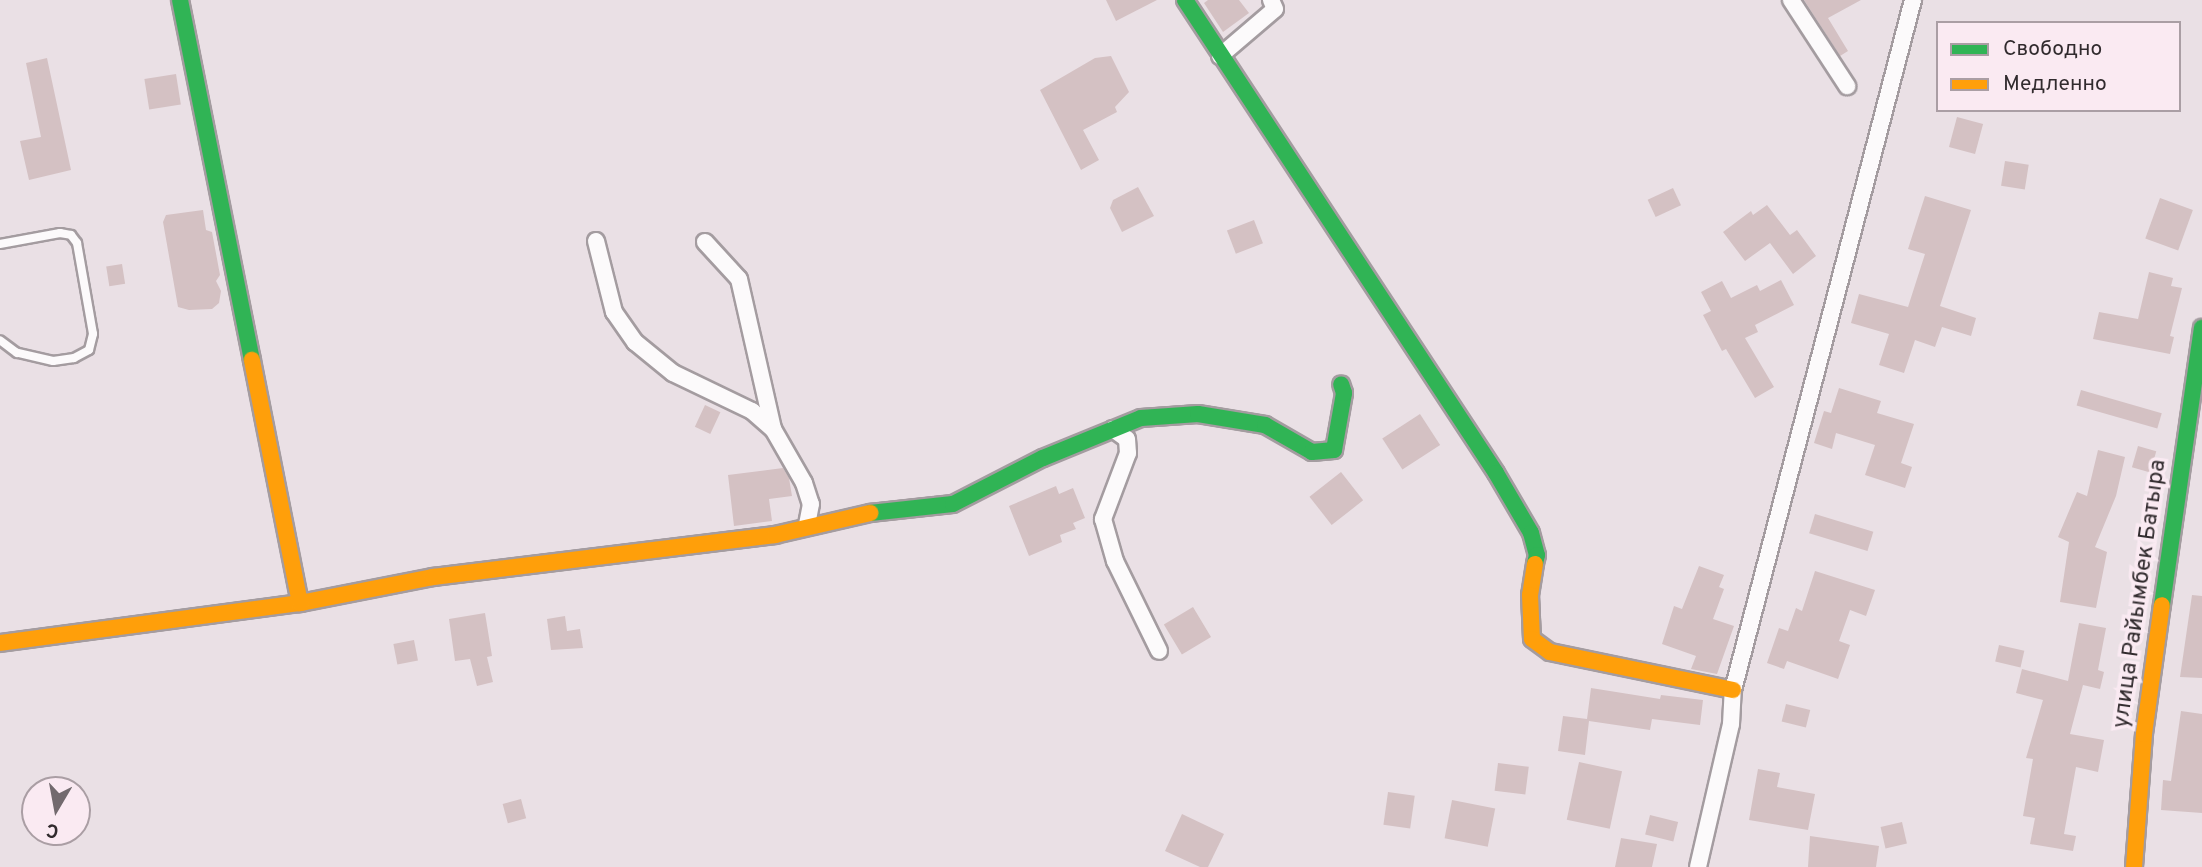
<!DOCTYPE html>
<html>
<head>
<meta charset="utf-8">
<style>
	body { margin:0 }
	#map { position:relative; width:2202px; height:867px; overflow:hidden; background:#eae0e5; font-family:Overpass,sans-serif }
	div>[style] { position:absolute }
	.building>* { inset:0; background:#d4c1c3; transform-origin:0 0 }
	.roads { filter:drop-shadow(2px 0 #a49ca0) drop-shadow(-2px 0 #a49ca0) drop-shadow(0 2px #a49ca0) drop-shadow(0 -2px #a49ca0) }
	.lane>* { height:8px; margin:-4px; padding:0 4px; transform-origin:4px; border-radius:4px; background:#fcfafb }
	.street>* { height:16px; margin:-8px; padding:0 8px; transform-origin:8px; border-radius:8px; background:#fcfafb }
	.fast>* { height:16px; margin:-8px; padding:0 8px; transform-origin:8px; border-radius:8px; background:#30b455 }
	.slow>* { height:16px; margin:-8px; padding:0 8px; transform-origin:8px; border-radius:8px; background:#ff9f0a }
	span { translate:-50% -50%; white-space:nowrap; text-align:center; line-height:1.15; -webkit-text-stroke:7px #faeaf2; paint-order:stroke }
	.street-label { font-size:23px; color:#312b2e }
	.legend { position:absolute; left:1936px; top:21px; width:245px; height:91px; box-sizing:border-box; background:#faeaf2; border:2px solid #aa9ea4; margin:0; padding:9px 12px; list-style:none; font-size:21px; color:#312b2e }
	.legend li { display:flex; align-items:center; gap:14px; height:35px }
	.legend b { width:35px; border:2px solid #aa9ea4 }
	.north { position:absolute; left:21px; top:776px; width:70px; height:70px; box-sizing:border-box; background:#faeaf2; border:2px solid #aa9ea4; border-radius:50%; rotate:190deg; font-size:19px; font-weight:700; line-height:28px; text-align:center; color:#312b2e }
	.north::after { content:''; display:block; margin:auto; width:24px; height:32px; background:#726a6e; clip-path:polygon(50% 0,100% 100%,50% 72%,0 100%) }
</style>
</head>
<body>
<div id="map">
	<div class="building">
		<i style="clip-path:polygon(1106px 0,1157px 0,1116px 21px)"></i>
		<i style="clip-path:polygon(1208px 0,1239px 0,1249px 13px,1223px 32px,1204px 3px)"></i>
		<i style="clip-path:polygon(1804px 0,1861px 0,1828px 18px,1848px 51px,1840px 56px)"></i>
		<i style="clip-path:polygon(1111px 56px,1129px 92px,1115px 107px,1117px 112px,1083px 130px,1099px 160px,1081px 170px,1040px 90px,1095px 58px)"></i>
		<i style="clip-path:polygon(47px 58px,71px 170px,29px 180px,20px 141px,41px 137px,26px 63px)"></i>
		<i style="left:176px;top:74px;width:31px;height:32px;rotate:81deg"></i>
		<i style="left:1957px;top:117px;width:27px;height:31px;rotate:15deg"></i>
		<i style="left:2005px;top:161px;width:24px;height:25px;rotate:9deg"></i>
		<i style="clip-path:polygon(1138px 187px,1154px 216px,1122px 232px,1110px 208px,1113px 200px)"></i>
		<i style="left:1673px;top:188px;width:19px;height:28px;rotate:65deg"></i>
		<i style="clip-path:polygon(1925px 196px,1971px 210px,1940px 306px,1976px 318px,1971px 336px,1942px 327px,1935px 347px,1915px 340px,1904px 373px,1879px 365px,1889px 334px,1851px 323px,1859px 294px,1908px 307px,1925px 254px,1908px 249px)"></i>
		<i style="left:2160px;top:198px;width:35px;height:43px;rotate:20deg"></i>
		<i style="clip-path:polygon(1767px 205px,1790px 235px,1797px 230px,1816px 256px,1793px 274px,1770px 243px,1745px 261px,1723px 232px,1751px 211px,1753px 215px)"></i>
		<i style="clip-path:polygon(203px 210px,206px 230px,212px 232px,220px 275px,216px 281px,221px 291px,219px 303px,212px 309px,189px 310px,178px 307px,163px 222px,166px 215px)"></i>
		<i style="left:1254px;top:220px;width:25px;height:29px;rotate:69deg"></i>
		<i style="left:122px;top:264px;width:20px;height:16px;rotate:81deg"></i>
		<i style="clip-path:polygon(2149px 272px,2173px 278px,2171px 286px,2182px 288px,2170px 336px,2174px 337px,2170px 354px,2093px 339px,2099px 312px,2138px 319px)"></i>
		<i style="clip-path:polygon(1781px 280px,1794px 305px,1755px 325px,1758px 332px,1745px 338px,1774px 387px,1755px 398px,1726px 349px,1722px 351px,1703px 315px,1711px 311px,1701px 292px,1722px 281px,1731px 298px,1757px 285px,1760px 291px)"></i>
		<i style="clip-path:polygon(1839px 388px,1881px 401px,1877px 413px,1914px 424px,1901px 463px,1912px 467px,1905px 488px,1865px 475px,1875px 445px,1836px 433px,1832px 449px,1814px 443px,1824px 411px,1831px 413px)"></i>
		<i style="left:2081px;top:390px;width:84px;height:16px;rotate:16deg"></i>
		<i style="left:705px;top:405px;width:17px;height:24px;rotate:25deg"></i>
		<i style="left:1420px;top:414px;width:37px;height:45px;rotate:57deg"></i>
		<i style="left:2138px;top:446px;width:19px;height:22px;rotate:16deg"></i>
		<i style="clip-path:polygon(2098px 450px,2125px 457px,2116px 496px,2095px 547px,2107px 552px,2096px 608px,2060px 602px,2069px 542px,2058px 537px,2077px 492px,2087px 496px)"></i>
		<i style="clip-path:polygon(783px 468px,789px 478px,792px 496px,769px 499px,772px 521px,734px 526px,728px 475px)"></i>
		<i style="left:1341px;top:472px;width:36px;height:40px;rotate:52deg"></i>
		<i style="clip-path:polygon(1056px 486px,1059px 494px,1073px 488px,1085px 518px,1073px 523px,1076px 529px,1060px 535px,1062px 542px,1029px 556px,1009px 506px)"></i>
		<i style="left:1815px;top:514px;width:61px;height:20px;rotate:17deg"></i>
		<i style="clip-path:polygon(1699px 566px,1724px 575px,1719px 587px,1724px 589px,1713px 619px,1734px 626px,1717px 674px,1691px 669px,1696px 656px,1662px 644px,1674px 606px,1682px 609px)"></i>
		<i style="clip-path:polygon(1815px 571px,1875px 590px,1866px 616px,1850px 610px,1839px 641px,1850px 645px,1838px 679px,1787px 661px,1784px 669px,1767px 663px,1779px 628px,1788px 631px,1796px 608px,1802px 611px)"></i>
		<i style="clip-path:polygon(2192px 595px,2202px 596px,2202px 678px,2180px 677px)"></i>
		<i style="left:1193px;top:607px;width:35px;height:34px;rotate:59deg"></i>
		<i style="clip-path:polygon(485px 613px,492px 656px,487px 657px,493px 682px,477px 686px,470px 659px,455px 661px,449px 619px)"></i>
		<i style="clip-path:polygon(565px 616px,567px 631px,580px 629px,583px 648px,551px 650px,547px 619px)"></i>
		<i style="clip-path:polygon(2079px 623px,2106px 628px,2098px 670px,2104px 672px,2100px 689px,2083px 685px,2070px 734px,2104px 740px,2098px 772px,2076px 767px,2064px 834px,2076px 836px,2073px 851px,2030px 844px,2035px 818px,2023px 816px,2033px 759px,2026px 758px,2043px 700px,2016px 693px,2022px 669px,2068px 681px)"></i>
		<i style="left:414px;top:640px;width:21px;height:21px;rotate:79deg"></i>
		<i style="left:1999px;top:645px;width:26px;height:17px;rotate:13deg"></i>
		<i style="clip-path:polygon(1591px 688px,1660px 699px,1661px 695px,1703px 700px,1700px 725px,1652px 719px,1650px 730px,1589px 721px,1585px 755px,1558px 751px,1563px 716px,1587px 719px)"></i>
		<i style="left:1786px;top:704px;width:25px;height:18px;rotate:14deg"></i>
		<i style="clip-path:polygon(2181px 711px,2202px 714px,2202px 813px,2161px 810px,2163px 780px,2171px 781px)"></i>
		<i style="left:1579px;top:762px;width:44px;height:59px;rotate:12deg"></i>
		<i style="left:1498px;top:763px;width:31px;height:28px;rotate:7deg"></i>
		<i style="clip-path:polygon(1758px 769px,1780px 773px,1777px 787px,1815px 794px,1808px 830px,1749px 820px)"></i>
		<i style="left:1388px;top:792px;width:27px;height:33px;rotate:8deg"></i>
		<i style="left:521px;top:799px;width:20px;height:19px;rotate:75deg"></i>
		<i style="left:1452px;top:800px;width:44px;height:39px;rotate:11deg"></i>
		<i style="clip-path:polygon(1182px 814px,1224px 834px,1208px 867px,1200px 867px,1165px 851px)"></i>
		<i style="left:1650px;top:815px;width:29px;height:20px;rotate:14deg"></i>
		<i style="left:1902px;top:822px;width:22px;height:22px;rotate:77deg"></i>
		<i style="clip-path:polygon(1810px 836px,1879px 846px,1876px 867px,1808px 867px)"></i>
		<i style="clip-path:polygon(1621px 838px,1657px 844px,1652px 867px,1615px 867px)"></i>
	</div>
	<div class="roads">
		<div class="lane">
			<i style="left:0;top:244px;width:61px;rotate:-10.4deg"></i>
			<i style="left:60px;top:233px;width:11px;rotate:10deg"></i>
			<i style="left:71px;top:235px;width:10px;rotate:53deg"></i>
			<i style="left:77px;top:243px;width:92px;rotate:80deg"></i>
			<i style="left:93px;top:334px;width:16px;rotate:104deg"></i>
			<i style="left:89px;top:350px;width:17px;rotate:152deg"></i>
			<i style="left:74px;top:358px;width:21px;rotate:172deg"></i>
			<i style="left:53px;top:361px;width:37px;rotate:-167deg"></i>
			<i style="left:17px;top:353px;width:21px;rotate:-143deg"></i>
		</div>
		<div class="street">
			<i style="left:1791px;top:0;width:103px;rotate:56.9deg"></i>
			<i style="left:1220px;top:56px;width:72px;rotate:-40.5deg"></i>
			<i style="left:1275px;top:9px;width:10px;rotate:-114deg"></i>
			<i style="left:596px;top:241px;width:73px;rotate:75.8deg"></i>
			<i style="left:614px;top:312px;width:37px;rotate:55deg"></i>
			<i style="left:635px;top:342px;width:49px;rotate:39.2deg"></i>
			<i style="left:673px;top:373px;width:88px;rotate:25.7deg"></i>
			<i style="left:752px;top:411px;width:28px;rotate:41deg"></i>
			<i style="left:773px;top:429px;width:62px;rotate:60.1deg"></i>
			<i style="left:804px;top:483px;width:22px;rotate:72deg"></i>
			<i style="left:811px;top:504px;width:21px;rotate:101deg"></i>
			<i style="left:705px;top:242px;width:50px;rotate:47.4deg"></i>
			<i style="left:739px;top:279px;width:154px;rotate:77.2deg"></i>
			<i style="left:1113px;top:429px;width:17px;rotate:36deg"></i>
			<i style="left:1127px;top:439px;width:14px;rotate:86deg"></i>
			<i style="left:1128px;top:453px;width:71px;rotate:110.7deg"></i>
			<i style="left:1103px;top:519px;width:44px;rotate:74.1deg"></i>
			<i style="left:1115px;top:561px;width:100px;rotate:63.9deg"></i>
			<i style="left:1698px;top:867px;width:147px;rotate:-77deg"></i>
			<i style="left:1731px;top:724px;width:34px;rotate:-87deg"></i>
			<i style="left:1733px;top:690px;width:713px;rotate:-75.38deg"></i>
		</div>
		<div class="fast">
			<i style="left:180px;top:0;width:367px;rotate:78.7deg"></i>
			<i style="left:1185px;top:0;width:566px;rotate:56.67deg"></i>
			<i style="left:1496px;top:473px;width:69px;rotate:59.7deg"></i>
			<i style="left:1531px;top:533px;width:23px;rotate:75deg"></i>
			<i style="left:1537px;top:555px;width:9px;rotate:103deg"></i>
			<i style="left:870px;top:513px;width:83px;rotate:-6.2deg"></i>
			<i style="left:953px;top:504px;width:101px;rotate:-27.1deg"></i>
			<i style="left:1043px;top:458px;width:106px;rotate:-22.2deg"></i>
			<i style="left:1141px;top:418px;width:57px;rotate:-4deg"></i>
			<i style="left:1198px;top:414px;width:68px;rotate:9.3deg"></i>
			<i style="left:1265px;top:425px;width:54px;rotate:29.9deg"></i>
			<i style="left:1312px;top:452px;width:22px;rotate:-5deg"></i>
			<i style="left:1334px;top:450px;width:58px;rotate:-80deg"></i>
			<i style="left:1344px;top:393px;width:9px;rotate:-108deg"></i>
			<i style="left:2162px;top:605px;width:280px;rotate:-81.8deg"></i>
		</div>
		<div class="slow">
			<i style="left:1535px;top:564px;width:31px;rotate:99deg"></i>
			<i style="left:1530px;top:595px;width:44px;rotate:87.4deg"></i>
			<i style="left:1532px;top:639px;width:22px;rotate:36deg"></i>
			<i style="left:1550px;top:652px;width:187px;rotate:11.7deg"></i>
			<i style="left:300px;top:603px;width:136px;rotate:-11.1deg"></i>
			<i style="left:433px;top:577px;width:345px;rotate:-7deg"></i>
			<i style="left:775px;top:535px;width:98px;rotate:-13deg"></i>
			<i style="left:0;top:643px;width:303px;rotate:-7.6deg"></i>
			<i style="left:300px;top:603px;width:248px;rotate:-101.2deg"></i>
			<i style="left:2134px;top:867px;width:133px;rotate:-85.7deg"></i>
			<i style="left:2144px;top:734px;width:130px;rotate:-82.1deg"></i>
		</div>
	</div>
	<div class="street-label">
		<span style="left:2141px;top:594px;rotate:-82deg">улица Райымбек Батыра</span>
	</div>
	<ul class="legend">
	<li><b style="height:9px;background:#30b455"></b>Свободно</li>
	<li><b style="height:9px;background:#ff9f0a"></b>Медленно</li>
	</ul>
	<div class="north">С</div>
</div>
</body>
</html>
